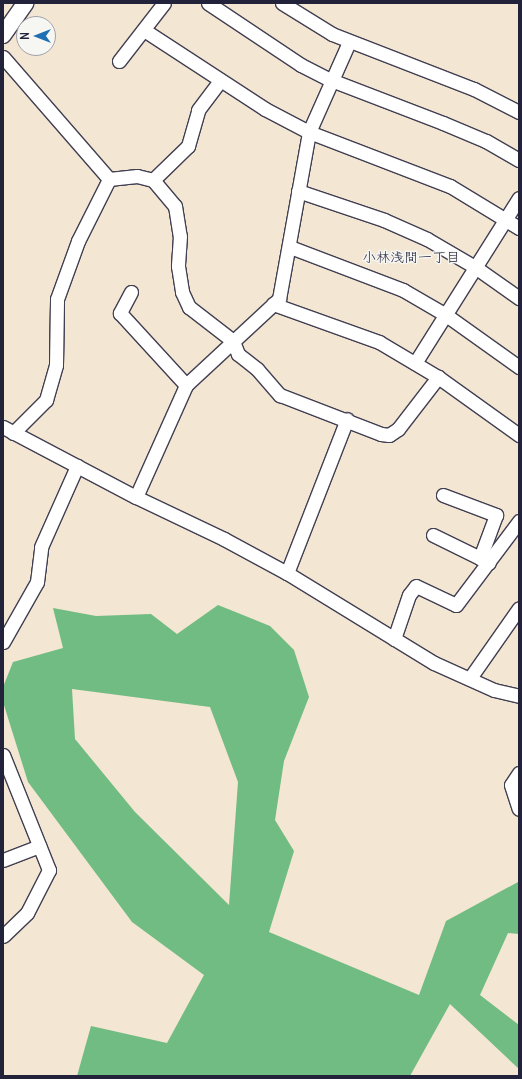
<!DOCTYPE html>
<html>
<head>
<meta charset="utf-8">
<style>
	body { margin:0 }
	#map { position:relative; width:522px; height:1079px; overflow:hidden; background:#f3e6d2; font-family:Delius,"Klee One",sans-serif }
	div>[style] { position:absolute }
	.forest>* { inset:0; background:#71bc83 }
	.roads { filter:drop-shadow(1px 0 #413f52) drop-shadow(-1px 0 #413f52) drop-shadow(0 1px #413f52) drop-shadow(0 -1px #413f52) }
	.minor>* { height:13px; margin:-6.5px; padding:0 6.5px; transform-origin:6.5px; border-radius:6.5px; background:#fff }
	.major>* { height:16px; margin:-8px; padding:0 8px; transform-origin:8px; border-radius:8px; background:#fff }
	span { translate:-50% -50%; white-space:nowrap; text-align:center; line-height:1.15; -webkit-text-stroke:3px #f6f6f2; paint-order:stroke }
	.neighbourhood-label { font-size:14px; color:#22223b }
	.frame { position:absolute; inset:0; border:4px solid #22223b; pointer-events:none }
	.north { position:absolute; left:16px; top:16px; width:40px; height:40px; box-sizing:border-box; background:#f6f6f2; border:1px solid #a1a1a9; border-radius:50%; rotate:270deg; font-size:11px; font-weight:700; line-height:16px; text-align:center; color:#22223b }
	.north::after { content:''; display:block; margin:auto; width:14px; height:18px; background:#1f6fb2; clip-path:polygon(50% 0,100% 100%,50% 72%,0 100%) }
</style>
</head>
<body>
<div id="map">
	<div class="forest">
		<i style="clip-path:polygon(evenodd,218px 605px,270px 626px,294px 650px,309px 697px,284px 761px,275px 820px,294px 851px,269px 932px,419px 995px,446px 921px,518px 882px,519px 934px,508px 933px,480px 995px,519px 1025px,519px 1069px,450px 1004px,410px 1076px,77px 1076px,91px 1026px,167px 1043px,204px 975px,132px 922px,28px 782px,3px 702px,3px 687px,13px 662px,63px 648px,53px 608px,96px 616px,151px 614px,177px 634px,218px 605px,72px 689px,210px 707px,238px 782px,229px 905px,135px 812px,75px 739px,72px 689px)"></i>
	</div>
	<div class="roads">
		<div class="minor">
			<i style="left:208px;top:3px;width:112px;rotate:33.7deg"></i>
			<i style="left:301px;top:65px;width:34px;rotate:27deg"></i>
			<i style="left:331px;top:80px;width:120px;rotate:21deg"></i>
			<i style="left:443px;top:123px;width:47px;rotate:22.7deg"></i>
			<i style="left:486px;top:141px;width:38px;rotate:30deg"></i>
			<i style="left:282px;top:3px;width:59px;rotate:31.8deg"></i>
			<i style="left:332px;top:34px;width:152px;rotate:21.2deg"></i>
			<i style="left:474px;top:89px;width:51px;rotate:27.1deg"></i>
			<i style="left:144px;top:30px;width:145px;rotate:33.1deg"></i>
			<i style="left:265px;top:109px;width:50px;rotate:27.6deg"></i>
			<i style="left:309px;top:132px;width:151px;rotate:21deg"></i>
			<i style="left:450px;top:186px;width:81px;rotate:31.3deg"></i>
			<i style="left:3px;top:57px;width:162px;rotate:49deg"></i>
			<i style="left:109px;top:179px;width:28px;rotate:-6deg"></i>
			<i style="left:137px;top:176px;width:16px;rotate:14deg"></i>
			<i style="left:153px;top:180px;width:34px;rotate:50deg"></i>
			<i style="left:175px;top:206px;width:30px;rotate:81deg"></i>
			<i style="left:180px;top:236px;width:30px;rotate:94deg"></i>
			<i style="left:178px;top:266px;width:26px;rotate:81deg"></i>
			<i style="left:182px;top:292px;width:17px;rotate:65deg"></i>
			<i style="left:189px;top:307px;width:56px;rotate:37.7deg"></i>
			<i style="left:233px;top:341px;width:14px;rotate:69deg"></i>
			<i style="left:238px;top:354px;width:24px;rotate:38deg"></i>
			<i style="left:257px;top:369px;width:35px;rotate:49deg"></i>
			<i style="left:280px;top:395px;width:108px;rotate:21.1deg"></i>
			<i style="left:381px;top:434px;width:8px;rotate:7deg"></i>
			<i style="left:389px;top:435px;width:11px;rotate:-34deg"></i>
			<i style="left:398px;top:429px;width:66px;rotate:-52.4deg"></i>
			<i style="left:119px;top:61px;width:73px;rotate:-52.2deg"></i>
			<i style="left:153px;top:180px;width:49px;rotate:-44.2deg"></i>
			<i style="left:188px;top:146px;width:37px;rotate:-74deg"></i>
			<i style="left:198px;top:110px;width:36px;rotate:-53deg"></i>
			<i style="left:298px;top:191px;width:91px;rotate:18.6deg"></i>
			<i style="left:384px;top:220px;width:47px;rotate:23.8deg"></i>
			<i style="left:427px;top:239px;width:56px;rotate:30.3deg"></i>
			<i style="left:475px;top:267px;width:54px;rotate:35.2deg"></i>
			<i style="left:290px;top:247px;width:121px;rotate:20.8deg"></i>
			<i style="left:403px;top:290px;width:50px;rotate:30.2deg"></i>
			<i style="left:446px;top:315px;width:90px;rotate:35.5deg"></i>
			<i style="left:131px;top:292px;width:24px;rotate:118deg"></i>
			<i style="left:120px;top:313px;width:98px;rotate:47.5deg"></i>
			<i style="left:273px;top:304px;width:113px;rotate:19.7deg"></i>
			<i style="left:379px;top:342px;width:69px;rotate:30.7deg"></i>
			<i style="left:438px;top:377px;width:100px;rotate:35.6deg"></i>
			<i style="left:415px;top:363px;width:195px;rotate:-57.8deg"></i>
			<i style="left:3px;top:427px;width:150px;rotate:27.8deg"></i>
			<i style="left:136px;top:497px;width:98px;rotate:25.5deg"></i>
			<i style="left:224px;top:539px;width:72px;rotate:28.4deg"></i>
			<i style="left:287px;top:573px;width:172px;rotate:31.5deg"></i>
			<i style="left:434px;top:663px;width:66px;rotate:24.2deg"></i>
			<i style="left:494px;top:690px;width:26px;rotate:13deg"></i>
			<i style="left:13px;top:433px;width:47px;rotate:-45deg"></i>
			<i style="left:46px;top:400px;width:36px;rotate:-74deg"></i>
			<i style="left:56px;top:365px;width:66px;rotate:-89.1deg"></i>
			<i style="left:57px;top:299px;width:62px;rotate:-70.1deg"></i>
			<i style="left:78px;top:241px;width:69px;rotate:-63.4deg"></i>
			<i style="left:443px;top:495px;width:57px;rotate:20.7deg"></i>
			<i style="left:496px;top:515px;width:46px;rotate:110.4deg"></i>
			<i style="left:480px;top:558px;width:10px;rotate:29deg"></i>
			<i style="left:136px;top:497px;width:123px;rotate:-65.9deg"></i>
			<i style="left:186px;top:385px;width:127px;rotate:-42.8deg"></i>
			<i style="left:279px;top:299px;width:170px;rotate:-79.8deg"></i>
			<i style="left:309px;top:132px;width:98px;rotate:-66deg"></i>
			<i style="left:433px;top:535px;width:52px;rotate:26.1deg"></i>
			<i style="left:287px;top:573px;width:165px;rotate:-68.7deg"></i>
			<i style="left:394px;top:639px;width:46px;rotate:-71.2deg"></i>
			<i style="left:409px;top:595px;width:11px;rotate:-52deg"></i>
			<i style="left:416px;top:586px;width:44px;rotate:25.4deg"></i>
			<i style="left:456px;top:605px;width:105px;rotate:-53.1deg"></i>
			<i style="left:3px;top:642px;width:69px;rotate:-60.5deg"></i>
			<i style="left:37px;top:582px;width:35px;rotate:-83deg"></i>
			<i style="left:41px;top:547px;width:89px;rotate:-66deg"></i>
			<i style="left:470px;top:678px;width:85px;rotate:-55deg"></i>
			<i style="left:3px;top:755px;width:124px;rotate:68.2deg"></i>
			<i style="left:49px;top:870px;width:48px;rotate:117.1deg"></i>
			<i style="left:27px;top:913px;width:33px;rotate:136deg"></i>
			<i style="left:519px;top:773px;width:14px;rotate:124deg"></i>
			<i style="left:511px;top:785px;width:25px;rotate:72deg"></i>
			<i style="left:3px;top:860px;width:39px;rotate:-21deg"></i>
		</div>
		<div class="major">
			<i style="left:3px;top:35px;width:39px;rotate:-55deg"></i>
		</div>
	</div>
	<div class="neighbourhood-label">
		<span style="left:411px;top:257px">小林浅間一丁目</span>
	</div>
	<div class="frame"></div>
	<div class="north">N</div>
</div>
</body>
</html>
